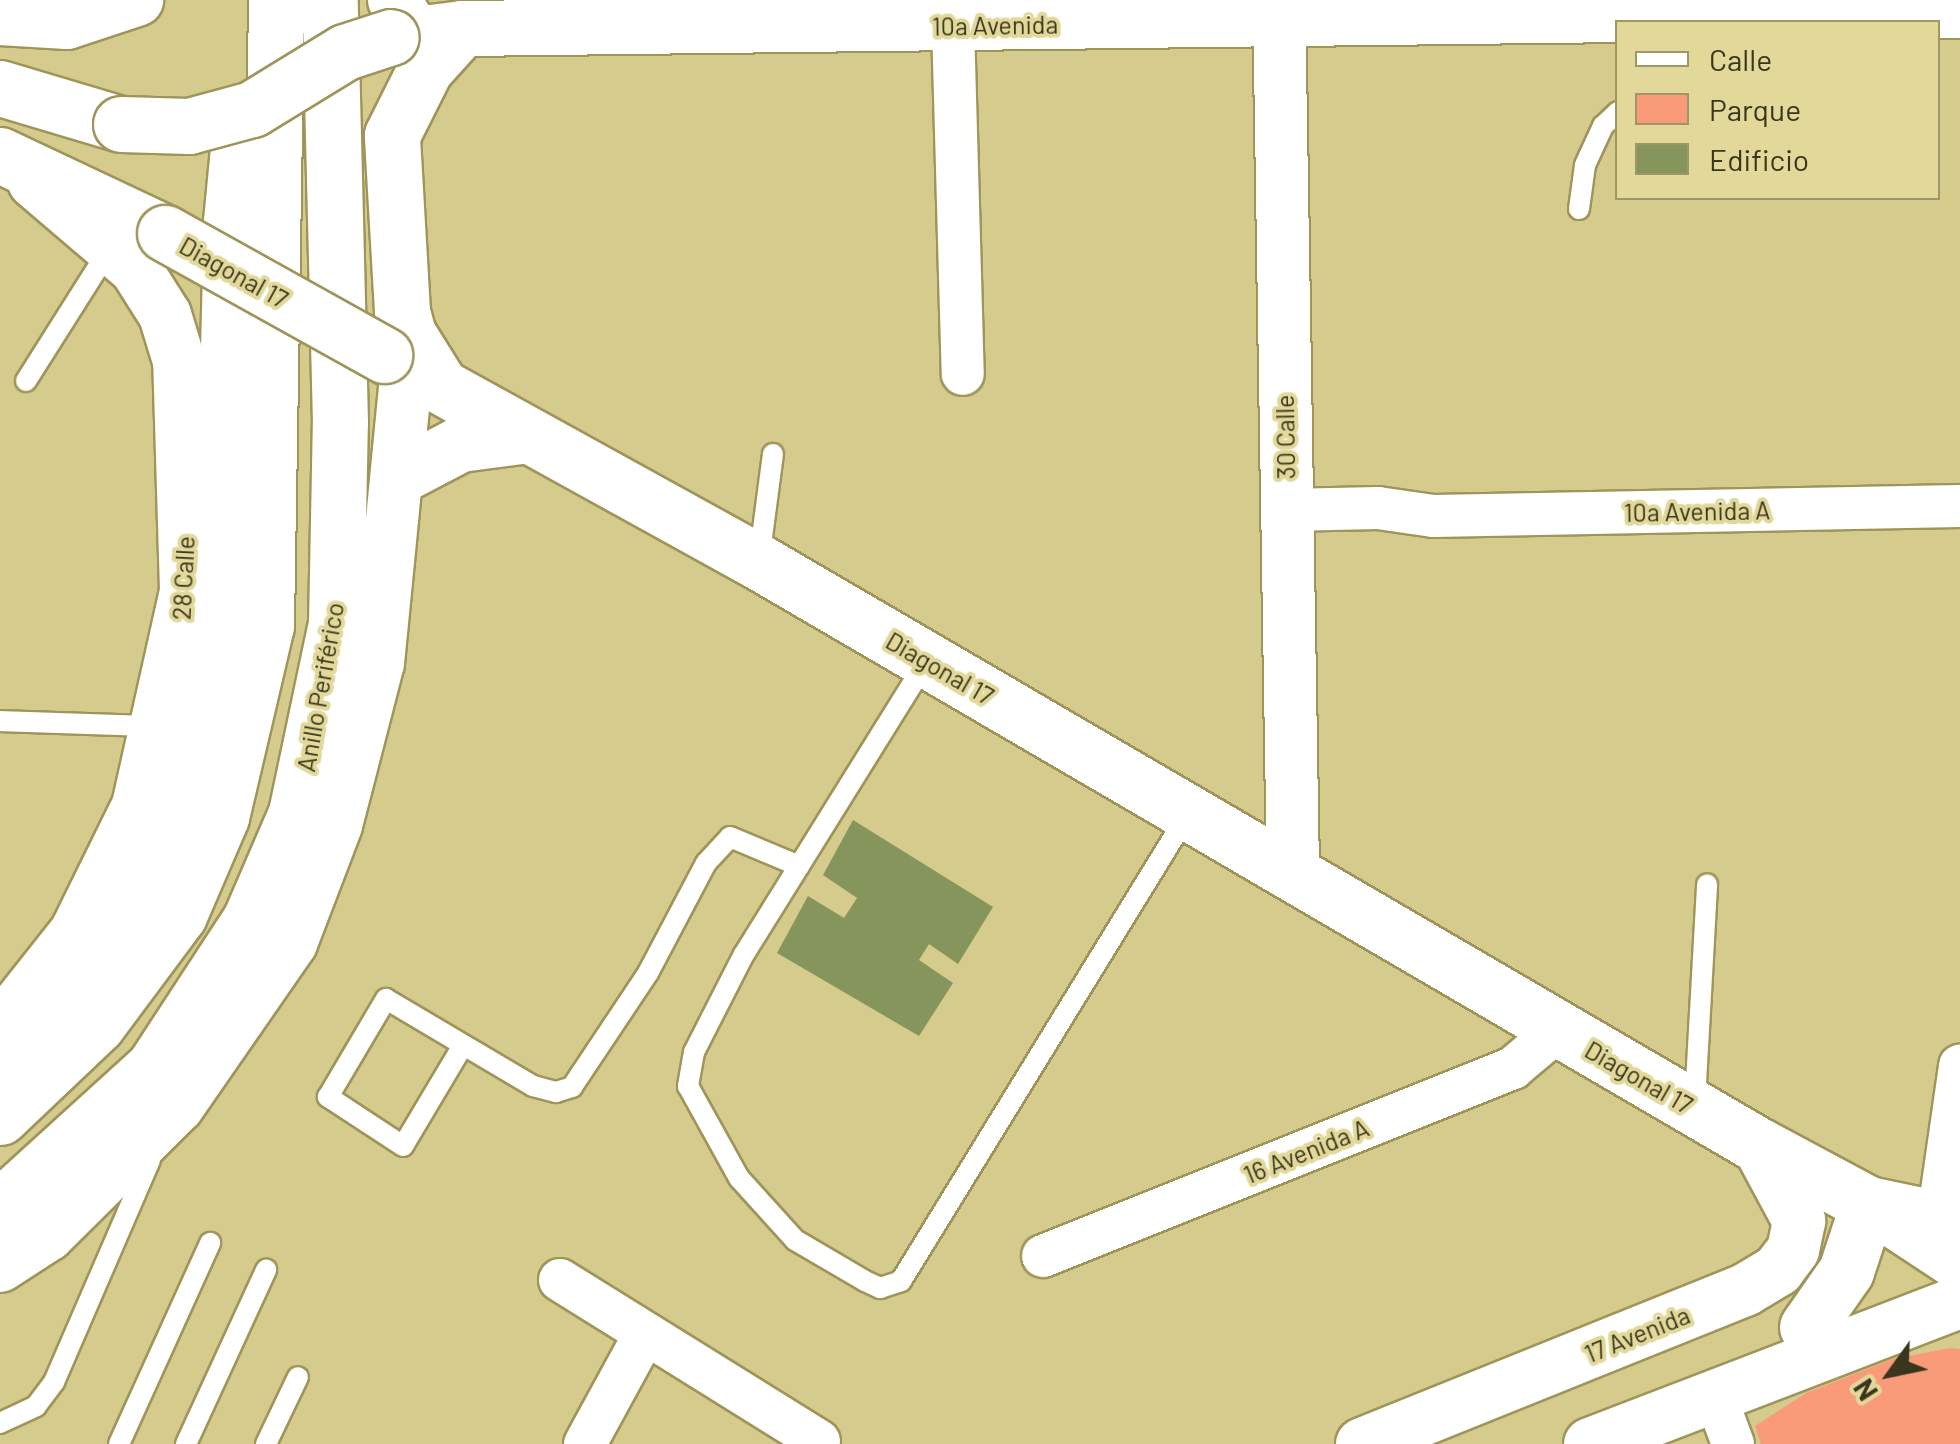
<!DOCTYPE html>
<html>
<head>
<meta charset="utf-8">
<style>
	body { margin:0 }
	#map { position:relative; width:1960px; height:1444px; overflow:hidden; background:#d4cb8d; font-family:Barlow,sans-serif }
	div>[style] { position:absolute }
	.green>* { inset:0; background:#f99b79 }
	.building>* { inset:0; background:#86955c }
	.roads { filter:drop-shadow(2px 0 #9f955a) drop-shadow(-2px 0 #9f955a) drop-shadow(0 2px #9f955a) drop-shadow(0 -2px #9f955a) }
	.service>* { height:20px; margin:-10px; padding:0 10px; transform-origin:10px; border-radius:10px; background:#fff }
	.minor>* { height:42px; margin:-21px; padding:0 21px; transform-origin:21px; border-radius:21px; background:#fff }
	.tertiary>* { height:52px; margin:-26px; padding:0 26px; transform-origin:26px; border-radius:26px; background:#fff }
	.secondary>* { height:55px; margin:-27.5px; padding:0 27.5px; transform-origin:27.5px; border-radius:27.5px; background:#fff }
	.trunk>* { height:55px; margin:-27.5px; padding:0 27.5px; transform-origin:27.5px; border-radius:27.5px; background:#fff }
	.bridges { filter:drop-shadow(2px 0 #9f955a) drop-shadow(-2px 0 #9f955a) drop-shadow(0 2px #9f955a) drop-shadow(0 -2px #9f955a) }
	.secondary-bridge>* { height:55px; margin:-27.5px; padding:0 27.5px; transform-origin:27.5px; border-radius:27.5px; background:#fff }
	span { translate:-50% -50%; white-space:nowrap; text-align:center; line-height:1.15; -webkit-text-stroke:8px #e1d89a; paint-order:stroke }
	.street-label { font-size:25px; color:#3a361d }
	.legend { position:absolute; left:1615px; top:20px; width:325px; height:180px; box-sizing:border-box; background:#e1d89a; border:2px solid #9e9768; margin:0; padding:12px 18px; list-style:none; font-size:30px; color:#3a361d }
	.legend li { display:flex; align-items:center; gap:20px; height:50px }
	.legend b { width:50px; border:2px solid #9e9768 }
	.north { position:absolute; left:1840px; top:1324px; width:100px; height:100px; -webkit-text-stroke:8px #e1d89a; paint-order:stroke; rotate:237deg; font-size:28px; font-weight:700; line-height:40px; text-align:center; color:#3a361d }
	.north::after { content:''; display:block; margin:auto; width:35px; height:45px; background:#3a361d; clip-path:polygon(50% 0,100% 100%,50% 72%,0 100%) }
</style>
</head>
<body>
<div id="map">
	<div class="green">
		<i style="clip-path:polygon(1950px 1348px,1960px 1349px,1960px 1444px,1761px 1444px,1755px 1426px,1806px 1393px,1893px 1359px)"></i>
	</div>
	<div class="building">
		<i style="clip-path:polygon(853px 820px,993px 907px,958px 964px,929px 944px,919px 960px,953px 983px,919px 1036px,777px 953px,808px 896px,844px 918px,857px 898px,823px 875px)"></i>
	</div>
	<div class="roads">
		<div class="service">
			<i style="left:1579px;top:209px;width:44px;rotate:-82.2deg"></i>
			<i style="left:1585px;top:165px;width:43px;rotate:-65.2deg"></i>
			<i style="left:1603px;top:126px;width:21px;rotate:-43deg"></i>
			<i style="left:26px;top:381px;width:157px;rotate:-57.7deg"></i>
			<i style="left:759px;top:560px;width:107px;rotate:-82.5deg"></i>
			<i style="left:926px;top:662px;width:344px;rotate:121.9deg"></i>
			<i style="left:744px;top:954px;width:110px;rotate:117deg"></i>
			<i style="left:694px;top:1052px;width:35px;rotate:100deg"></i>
			<i style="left:688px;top:1086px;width:105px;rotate:61deg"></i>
			<i style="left:739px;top:1178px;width:84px;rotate:47.9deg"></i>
			<i style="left:795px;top:1240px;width:81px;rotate:30.4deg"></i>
			<i style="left:865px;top:1281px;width:17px;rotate:25deg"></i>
			<i style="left:880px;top:1288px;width:22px;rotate:-18deg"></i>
			<i style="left:901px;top:1281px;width:548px;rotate:-58.43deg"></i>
			<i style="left:0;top:721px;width:153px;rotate:1.9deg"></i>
			<i style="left:462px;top:1047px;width:115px;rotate:120.8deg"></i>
			<i style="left:403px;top:1146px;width:90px;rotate:-146.8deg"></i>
			<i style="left:328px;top:1097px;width:114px;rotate:-59.4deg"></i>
			<i style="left:386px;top:999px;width:171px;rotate:30.6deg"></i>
			<i style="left:533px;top:1086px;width:24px;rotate:15deg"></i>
			<i style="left:556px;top:1092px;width:17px;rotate:-17deg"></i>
			<i style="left:572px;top:1087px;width:137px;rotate:-56.3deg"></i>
			<i style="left:648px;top:973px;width:124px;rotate:-62.2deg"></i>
			<i style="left:706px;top:863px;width:35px;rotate:-47deg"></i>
			<i style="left:730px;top:837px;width:75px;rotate:22.8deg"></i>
			<i style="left:1695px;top:1101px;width:217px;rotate:-86.8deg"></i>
			<i style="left:0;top:1423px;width:40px;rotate:-25deg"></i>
			<i style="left:36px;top:1406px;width:30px;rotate:-53deg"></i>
			<i style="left:54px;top:1382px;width:242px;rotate:-66.6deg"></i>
			<i style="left:119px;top:1444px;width:221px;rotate:-65.6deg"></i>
			<i style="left:186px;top:1444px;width:192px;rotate:-65.3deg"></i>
			<i style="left:266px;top:1444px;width:74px;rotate:-64.5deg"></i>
		</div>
		<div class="minor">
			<i style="left:953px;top:25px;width:349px;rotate:88.4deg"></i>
			<i style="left:1286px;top:510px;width:92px;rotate:-1.2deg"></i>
			<i style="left:1378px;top:508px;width:56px;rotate:8.3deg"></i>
			<i style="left:1433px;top:516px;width:527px;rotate:-1.09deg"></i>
			<i style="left:1938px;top:1219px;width:155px;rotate:-81.8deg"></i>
			<i style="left:1043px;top:1256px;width:506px;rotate:-21.8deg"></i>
			<i style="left:1513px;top:1068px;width:59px;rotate:-40.2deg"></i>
			<i style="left:560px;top:1280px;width:305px;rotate:31.9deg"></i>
			<i style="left:1716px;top:1398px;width:49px;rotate:69.7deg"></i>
			<i style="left:585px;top:1444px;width:125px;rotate:-61.4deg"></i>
		</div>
		<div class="tertiary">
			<i style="left:394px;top:0;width:38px;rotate:57deg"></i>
			<i style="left:1279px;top:0;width:873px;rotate:89.08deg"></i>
			<i style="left:0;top:19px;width:67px;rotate:3.4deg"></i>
			<i style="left:67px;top:23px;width:74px;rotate:-18.2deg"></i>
			<i style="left:0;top:1028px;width:122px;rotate:-51.6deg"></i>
			<i style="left:76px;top:932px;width:140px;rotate:-63.8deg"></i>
			<i style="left:138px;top:806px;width:220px;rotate:-77.4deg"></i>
			<i style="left:186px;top:591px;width:230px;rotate:-91.7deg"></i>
			<i style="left:179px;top:361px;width:48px;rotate:-106.9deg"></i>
			<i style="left:165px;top:315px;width:54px;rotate:-122.2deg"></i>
			<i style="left:136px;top:269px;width:134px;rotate:-139.5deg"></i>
			<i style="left:1869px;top:1205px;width:109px;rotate:33.4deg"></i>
			<i style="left:0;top:1266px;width:57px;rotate:-32.9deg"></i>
			<i style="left:48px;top:1235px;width:183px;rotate:-44.8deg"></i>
			<i style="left:178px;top:1106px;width:198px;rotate:-55.3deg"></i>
			<i style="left:291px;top:943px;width:126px;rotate:-69.1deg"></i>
			<i style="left:336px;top:825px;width:167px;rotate:-75.5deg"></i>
			<i style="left:378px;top:663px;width:297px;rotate:-84.4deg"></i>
			<i style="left:1362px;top:1444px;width:413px;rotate:-21.9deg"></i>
			<i style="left:1745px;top:1290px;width:39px;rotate:-31deg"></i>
			<i style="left:1778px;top:1270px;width:25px;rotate:-53deg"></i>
			<i style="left:1793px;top:1250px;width:30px;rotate:-78deg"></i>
			<i style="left:1799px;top:1221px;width:86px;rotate:-118.3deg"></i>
			<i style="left:1590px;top:1444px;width:396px;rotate:-21deg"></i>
		</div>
		<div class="secondary">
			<i style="left:391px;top:37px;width:72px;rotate:-7.2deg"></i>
			<i style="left:462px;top:28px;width:1498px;rotate:-0.69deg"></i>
			<i style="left:0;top:88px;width:126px;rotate:16.6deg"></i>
			<i style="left:0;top:155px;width:183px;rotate:25.3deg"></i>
			<i style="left:384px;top:355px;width:428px;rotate:28.9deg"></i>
			<i style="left:759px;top:562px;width:1157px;rotate:30.27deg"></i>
			<i style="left:1758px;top:1145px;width:125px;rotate:28.2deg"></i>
			<i style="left:1868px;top:1204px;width:94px;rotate:11.7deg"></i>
			<i style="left:440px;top:385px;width:60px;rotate:-122.1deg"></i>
			<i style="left:408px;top:334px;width:24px;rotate:-105deg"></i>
			<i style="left:402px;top:311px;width:176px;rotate:-93.3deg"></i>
			<i style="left:392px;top:135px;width:74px;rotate:-63.4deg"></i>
			<i style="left:425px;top:69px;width:55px;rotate:-47.9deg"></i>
			<i style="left:399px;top:476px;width:69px;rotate:-27.7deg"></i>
			<i style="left:460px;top:444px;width:69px;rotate:-7.5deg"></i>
			<i style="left:1807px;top:1327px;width:68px;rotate:-55.1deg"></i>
			<i style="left:1846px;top:1271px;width:71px;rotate:-71.8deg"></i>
		</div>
		<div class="trunk">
			<i style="left:15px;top:1059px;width:66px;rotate:-48.1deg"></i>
			<i style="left:59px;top:1010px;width:113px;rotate:-55.5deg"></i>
			<i style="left:123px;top:917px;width:172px;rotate:-66.4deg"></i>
			<i style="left:192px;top:759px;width:166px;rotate:-79.6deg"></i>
			<i style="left:222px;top:596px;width:375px;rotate:-88.6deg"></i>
			<i style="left:231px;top:221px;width:73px;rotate:-84.5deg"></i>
			<i style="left:238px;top:148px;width:41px;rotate:-70.3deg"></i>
			<i style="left:0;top:1117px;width:134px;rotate:-43.5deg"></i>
			<i style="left:97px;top:1025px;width:137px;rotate:-53.3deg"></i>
			<i style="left:179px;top:915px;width:107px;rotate:-66.8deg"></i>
			<i style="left:221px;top:817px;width:197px;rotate:-76.8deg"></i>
			<i style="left:266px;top:625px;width:625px;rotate:-89.08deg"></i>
			<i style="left:0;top:1207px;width:207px;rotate:-42.3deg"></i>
			<i style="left:153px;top:1068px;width:177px;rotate:-56.8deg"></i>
			<i style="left:250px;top:920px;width:116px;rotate:-66.7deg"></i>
			<i style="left:296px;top:813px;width:193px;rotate:-78.1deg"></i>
			<i style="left:336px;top:624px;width:201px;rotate:-88.9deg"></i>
			<i style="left:340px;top:423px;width:423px;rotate:-91.4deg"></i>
		</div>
	</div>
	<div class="bridges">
		<div class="secondary-bridge">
			<i style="left:121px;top:124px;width:68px;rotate:1.7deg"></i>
			<i style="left:189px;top:126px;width:65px;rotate:-15.1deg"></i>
			<i style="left:252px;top:109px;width:109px;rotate:-31.5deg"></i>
			<i style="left:345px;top:52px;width:48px;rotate:-18.1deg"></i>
			<i style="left:165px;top:233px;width:251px;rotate:29.1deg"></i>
		</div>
	</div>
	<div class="street-label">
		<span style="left:995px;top:25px;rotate:-1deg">10a Avenida</span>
		<span style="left:234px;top:272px;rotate:29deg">Diagonal 17</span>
		<span style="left:1285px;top:437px;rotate:-91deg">30 Calle</span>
		<span style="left:1697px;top:511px;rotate:-1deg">10a Avenida A</span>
		<span style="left:183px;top:578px;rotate:-87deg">28 Calle</span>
		<span style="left:940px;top:668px;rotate:30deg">Diagonal 17</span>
		<span style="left:320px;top:687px;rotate:-80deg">Anillo Periférico</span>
		<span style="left:1639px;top:1077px;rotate:30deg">Diagonal 17</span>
		<span style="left:1306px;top:1151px;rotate:-22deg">16 Avenida A</span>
		<span style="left:1637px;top:1334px;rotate:-22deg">17 Avenida</span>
	</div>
	<ul class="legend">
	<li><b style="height:12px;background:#fff"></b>Calle</li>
	<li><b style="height:28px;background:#f99b79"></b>Parque</li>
	<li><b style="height:28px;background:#86955c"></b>Edificio</li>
	</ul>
	<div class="north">N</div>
</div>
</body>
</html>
